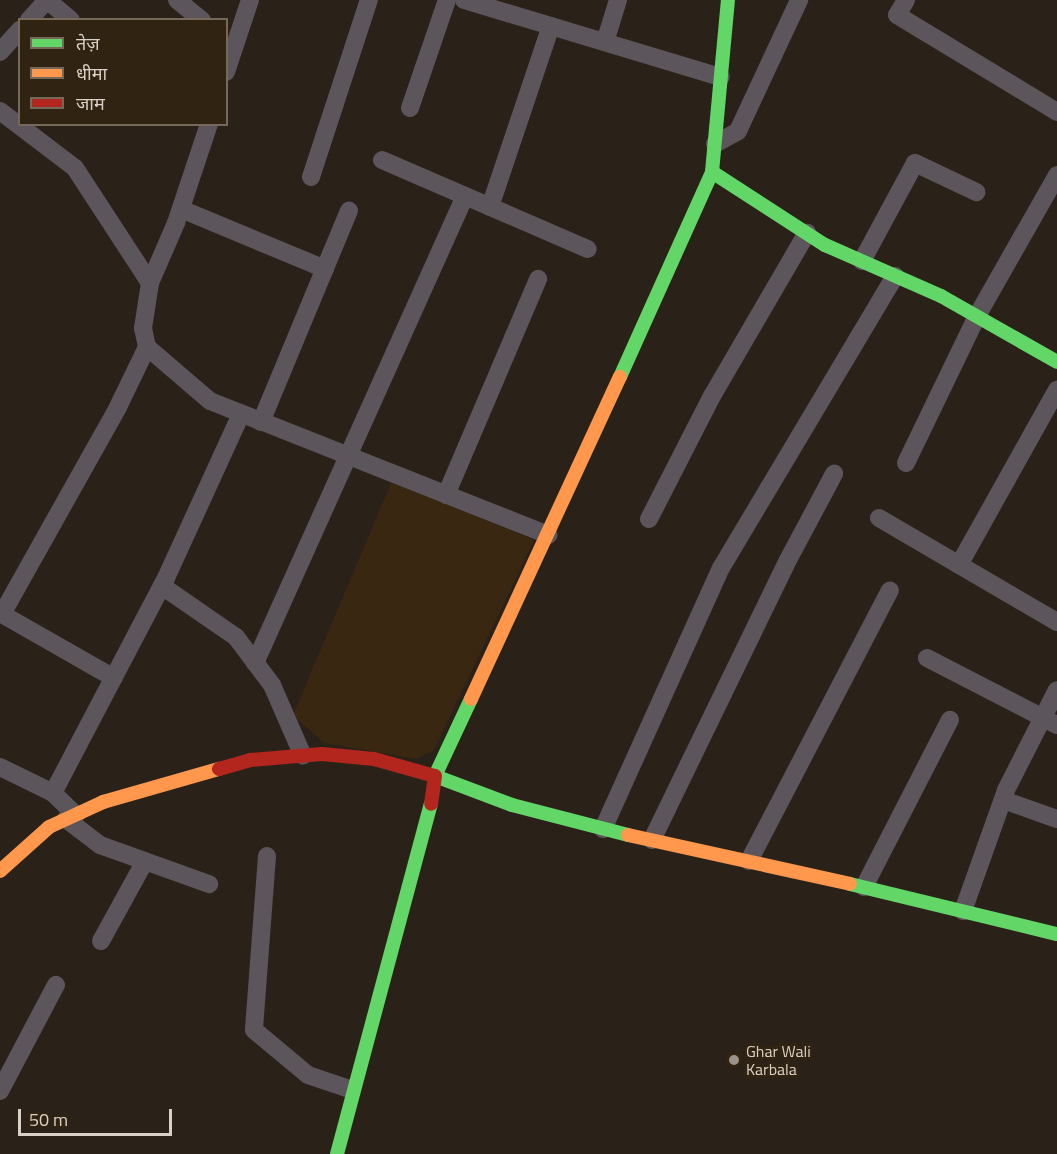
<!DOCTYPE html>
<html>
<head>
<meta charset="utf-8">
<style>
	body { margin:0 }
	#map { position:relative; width:1057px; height:1154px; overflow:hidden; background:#2a2219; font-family:"Titillium Web","Noto Sans Devanagari",sans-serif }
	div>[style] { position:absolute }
	.built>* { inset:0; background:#392712 }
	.street>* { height:18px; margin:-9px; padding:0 9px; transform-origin:9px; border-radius:9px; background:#5c555b }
	.fast>* { height:14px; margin:-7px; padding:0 7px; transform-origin:7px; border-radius:7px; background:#63d668 }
	.slow>* { height:14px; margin:-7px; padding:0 7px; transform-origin:7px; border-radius:7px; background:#ff974d }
	.jam>* { height:14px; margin:-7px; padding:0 7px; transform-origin:7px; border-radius:7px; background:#b3261e }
	.dots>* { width:16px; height:16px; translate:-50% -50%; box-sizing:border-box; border:3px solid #312312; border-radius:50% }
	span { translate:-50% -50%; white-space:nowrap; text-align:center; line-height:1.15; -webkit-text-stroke:6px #312312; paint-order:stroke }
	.poi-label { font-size:16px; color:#dad1c6 }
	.left { translate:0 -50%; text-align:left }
	.legend { position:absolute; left:18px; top:18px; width:210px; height:108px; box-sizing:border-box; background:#312312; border:2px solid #75695a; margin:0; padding:8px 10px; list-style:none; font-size:18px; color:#dad1c6 }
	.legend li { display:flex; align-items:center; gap:12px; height:30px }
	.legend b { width:30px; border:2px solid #75695a }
	.scale { position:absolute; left:18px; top:1109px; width:154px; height:27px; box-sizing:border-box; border:3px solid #dad1c6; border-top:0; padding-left:8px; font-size:18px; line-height:21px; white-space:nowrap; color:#dad1c6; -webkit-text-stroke:4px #312312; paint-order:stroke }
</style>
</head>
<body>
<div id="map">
	<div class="built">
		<i style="clip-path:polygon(392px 481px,534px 540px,434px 750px,417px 759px,324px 743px,293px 715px)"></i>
	</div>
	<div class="street">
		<i style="left:47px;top:0;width:31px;rotate:40deg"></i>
		<i style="left:177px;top:0;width:32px;rotate:39deg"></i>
		<i style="left:464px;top:0;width:268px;rotate:16.7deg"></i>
		<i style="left:906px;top:0;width:17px;rotate:121deg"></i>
		<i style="left:897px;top:15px;width:187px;rotate:31.2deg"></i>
		<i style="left:29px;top:20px;width:27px;rotate:-48deg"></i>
		<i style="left:605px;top:42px;width:44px;rotate:-72.8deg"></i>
		<i style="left:0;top:52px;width:30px;rotate:-48deg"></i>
		<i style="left:226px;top:72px;width:76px;rotate:-71.6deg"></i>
		<i style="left:410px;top:108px;width:114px;rotate:-71.1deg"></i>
		<i style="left:0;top:111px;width:94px;rotate:37.2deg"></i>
		<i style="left:75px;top:168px;width:137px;rotate:56.9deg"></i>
		<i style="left:150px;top:283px;width:46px;rotate:98.8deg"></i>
		<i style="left:143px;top:328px;width:19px;rotate:78deg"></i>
		<i style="left:147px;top:347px;width:83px;rotate:40.6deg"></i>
		<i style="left:210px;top:401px;width:364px;rotate:21.6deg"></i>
		<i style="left:715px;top:144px;width:26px;rotate:-29deg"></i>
		<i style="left:738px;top:131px;width:145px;rotate:-65deg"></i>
		<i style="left:382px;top:160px;width:224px;rotate:23.4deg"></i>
		<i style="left:311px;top:177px;width:186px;rotate:-71.9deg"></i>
		<i style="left:490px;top:207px;width:191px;rotate:-71.4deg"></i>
		<i style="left:181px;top:209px;width:156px;rotate:22.6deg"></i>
		<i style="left:862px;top:261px;width:111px;rotate:-61.6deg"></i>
		<i style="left:915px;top:163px;width:68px;rotate:25.4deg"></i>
		<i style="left:150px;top:283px;width:65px;rotate:-66.6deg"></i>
		<i style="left:176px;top:223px;width:104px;rotate:-71.6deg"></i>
		<i style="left:261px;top:422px;width:229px;rotate:-67.4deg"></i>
		<i style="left:906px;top:463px;width:163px;rotate:-64.2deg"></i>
		<i style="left:977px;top:316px;width:162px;rotate:-60.4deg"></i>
		<i style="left:446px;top:495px;width:235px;rotate:-66.9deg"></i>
		<i style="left:879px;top:518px;width:206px;rotate:30.3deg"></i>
		<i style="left:649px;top:519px;width:138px;rotate:-62.9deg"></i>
		<i style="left:712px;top:396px;width:189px;rotate:-59.8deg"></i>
		<i style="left:959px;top:565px;width:201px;rotate:-60.8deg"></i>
		<i style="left:162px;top:586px;width:90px;rotate:34.6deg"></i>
		<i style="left:236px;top:637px;width:60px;rotate:53.1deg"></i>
		<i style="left:272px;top:685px;width:77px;rotate:66.4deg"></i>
		<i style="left:0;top:613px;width:131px;rotate:29.7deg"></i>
		<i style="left:2px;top:614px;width:237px;rotate:-60.7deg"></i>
		<i style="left:118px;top:407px;width:67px;rotate:-64.2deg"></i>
		<i style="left:927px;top:658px;width:146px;rotate:27.3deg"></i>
		<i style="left:255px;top:663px;width:512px;rotate:-65.79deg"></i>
		<i style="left:0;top:767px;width:59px;rotate:26.1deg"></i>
		<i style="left:53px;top:793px;width:32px;rotate:44deg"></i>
		<i style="left:53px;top:793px;width:243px;rotate:-62.3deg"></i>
		<i style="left:166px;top:578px;width:180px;rotate:-65.4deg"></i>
		<i style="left:1003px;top:800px;width:57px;rotate:19.4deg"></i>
		<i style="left:66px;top:819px;width:43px;rotate:37.4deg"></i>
		<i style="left:100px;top:845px;width:116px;rotate:19.7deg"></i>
		<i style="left:603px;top:829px;width:286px;rotate:-65.7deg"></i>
		<i style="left:721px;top:568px;width:340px;rotate:-59.2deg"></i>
		<i style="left:652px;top:840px;width:311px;rotate:-64.1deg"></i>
		<i style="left:788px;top:560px;width:98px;rotate:-61.9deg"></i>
		<i style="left:267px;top:856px;width:174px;rotate:94.3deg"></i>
		<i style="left:254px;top:1030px;width:70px;rotate:39.8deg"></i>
		<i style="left:308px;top:1075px;width:46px;rotate:18.8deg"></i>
		<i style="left:749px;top:861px;width:305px;rotate:-62.5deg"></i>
		<i style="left:864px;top:887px;width:188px;rotate:-62.8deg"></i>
		<i style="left:963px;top:911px;width:128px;rotate:-70.4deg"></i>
		<i style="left:1006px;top:790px;width:112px;rotate:-63deg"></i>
		<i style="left:101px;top:941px;width:91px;rotate:-61.2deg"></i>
		<i style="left:0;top:1091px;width:120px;rotate:-62.2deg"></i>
	</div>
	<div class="fast">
		<i style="left:712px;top:172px;width:135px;rotate:32.9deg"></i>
		<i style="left:825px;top:245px;width:127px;rotate:23.7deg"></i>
		<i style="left:941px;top:296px;width:133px;rotate:29.6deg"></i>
		<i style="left:620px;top:377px;width:225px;rotate:-65.8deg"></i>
		<i style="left:712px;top:172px;width:173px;rotate:-84.7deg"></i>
		<i style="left:471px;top:699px;width:85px;rotate:115.1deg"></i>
		<i style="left:435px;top:776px;width:82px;rotate:20.6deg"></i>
		<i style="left:512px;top:805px;width:120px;rotate:14.5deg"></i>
		<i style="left:850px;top:884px;width:213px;rotate:13.6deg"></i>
		<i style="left:337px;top:1154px;width:362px;rotate:-75deg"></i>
	</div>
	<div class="slow">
		<i style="left:471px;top:699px;width:355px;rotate:-65.2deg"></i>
		<i style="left:628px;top:835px;width:227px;rotate:12.4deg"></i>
		<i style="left:0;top:871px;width:66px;rotate:-41.9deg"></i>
		<i style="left:49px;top:827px;width:60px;rotate:-24.8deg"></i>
		<i style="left:103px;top:802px;width:121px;rotate:-15.9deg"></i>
	</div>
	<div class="jam">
		<i style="left:219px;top:769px;width:32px;rotate:-16deg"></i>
		<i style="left:250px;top:760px;width:72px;rotate:-4.8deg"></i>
		<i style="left:322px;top:754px;width:52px;rotate:5.5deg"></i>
		<i style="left:374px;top:759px;width:63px;rotate:15.6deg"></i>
		<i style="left:435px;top:776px;width:28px;rotate:98deg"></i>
	</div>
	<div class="dots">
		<i style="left:734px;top:1060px;background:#9c9489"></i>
	</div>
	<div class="poi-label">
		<span class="left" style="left:746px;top:1060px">Ghar Wali<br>Karbala</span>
	</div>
	<ul class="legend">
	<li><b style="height:8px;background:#63d668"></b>तेज़</li>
	<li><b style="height:8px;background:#ff974d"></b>धीमा</li>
	<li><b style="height:8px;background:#b3261e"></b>जाम</li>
	</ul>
	<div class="scale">50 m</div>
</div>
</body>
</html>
